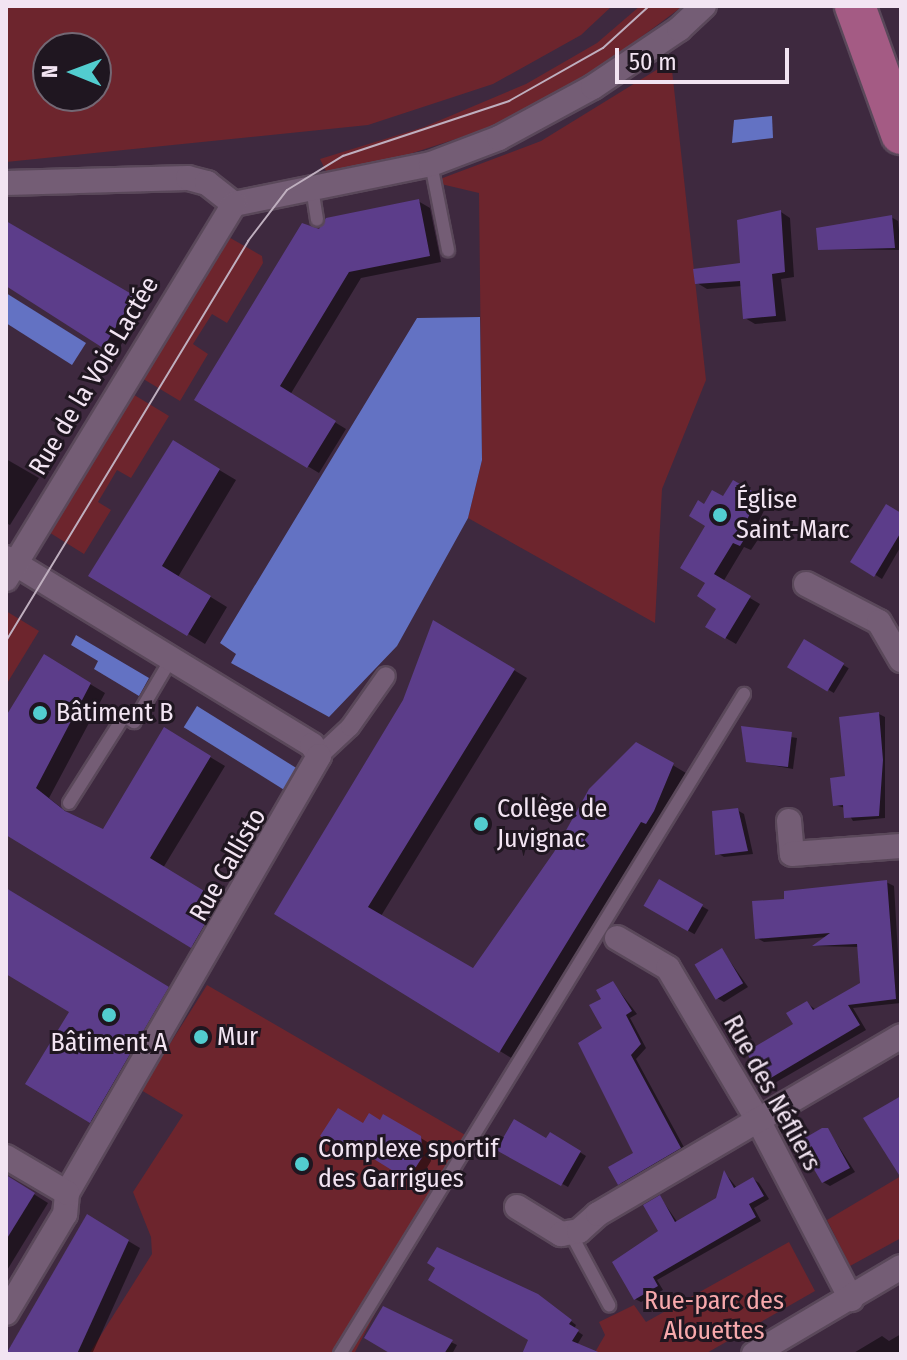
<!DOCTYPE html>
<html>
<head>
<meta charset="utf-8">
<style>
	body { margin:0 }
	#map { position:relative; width:907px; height:1360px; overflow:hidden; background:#3e293f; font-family:"Fira Sans Condensed",sans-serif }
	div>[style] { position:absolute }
	.green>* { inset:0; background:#6d252d }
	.water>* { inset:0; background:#6372c3; transform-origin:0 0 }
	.shadow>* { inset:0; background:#0007; transform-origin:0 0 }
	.building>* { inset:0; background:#5c3d8a; transform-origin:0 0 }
	.roads { filter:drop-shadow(2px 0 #5a485a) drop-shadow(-2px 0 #5a485a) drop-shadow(0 2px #5a485a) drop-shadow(0 -2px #5a485a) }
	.service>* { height:12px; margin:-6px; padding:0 6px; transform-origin:6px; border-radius:6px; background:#745d75 }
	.pedestrian>* { height:18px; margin:-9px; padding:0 9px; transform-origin:9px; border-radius:9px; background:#745d75 }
	.minor>* { height:24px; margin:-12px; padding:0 12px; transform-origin:12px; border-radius:12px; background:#745d75 }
	.primary>* { height:40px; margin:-20px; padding:0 20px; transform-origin:20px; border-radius:20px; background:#a45b84 }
	.tram>* { height:2px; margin:-1px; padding:0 1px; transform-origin:1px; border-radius:1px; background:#bfafbf }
	.dots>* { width:22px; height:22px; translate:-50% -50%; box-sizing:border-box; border:4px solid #1f1620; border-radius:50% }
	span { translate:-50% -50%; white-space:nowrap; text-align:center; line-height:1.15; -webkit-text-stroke:6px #1f1620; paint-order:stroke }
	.street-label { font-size:26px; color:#f2e4f2 }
	.poi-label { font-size:26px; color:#f2e4f2 }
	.left { translate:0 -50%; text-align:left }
	.park-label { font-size:26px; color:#f8a9ac }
	.frame { position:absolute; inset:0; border:8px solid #f2e4f2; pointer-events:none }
	.north { position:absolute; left:32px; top:32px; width:80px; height:80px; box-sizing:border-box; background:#1f1620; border:2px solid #736874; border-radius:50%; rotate:271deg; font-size:22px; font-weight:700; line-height:32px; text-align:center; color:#f2e4f2 }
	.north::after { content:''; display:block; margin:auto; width:28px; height:36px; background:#52cdcf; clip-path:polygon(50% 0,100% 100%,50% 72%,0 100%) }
	.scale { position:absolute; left:615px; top:48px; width:174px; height:36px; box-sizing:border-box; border:4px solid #f2e4f2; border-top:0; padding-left:10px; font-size:24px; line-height:28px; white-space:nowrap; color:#f2e4f2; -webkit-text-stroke:6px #1f1620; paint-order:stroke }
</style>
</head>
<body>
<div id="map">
	<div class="green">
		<i style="clip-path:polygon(evenodd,6px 6px,612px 6px,581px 35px,493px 84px,368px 125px,6px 162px,6px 6px,48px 48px,96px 48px,96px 96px,48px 96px,48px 48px)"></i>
		<i style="clip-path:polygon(640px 6px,683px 6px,594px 72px,487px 129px,394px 159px,326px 171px,320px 159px,424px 127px,526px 84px,597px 43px)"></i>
		<i style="clip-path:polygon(671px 61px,706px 380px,662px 489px,655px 623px,468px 518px,482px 460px,479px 193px,441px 184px,440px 179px,541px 141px)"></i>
		<i style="clip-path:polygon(225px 235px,262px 256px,263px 263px,227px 323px,212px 314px,193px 344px,208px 354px,180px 401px,140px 377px)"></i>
		<i style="clip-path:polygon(131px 393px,169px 416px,131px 478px,117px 470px,98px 502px,111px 510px,84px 554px,47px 531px)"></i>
		<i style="clip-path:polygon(6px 611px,39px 631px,6px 685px)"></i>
		<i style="clip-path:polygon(207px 985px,467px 1136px,354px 1354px,89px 1354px,152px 1254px,151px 1237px,133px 1192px,183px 1115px,141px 1090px)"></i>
		<i style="clip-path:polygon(901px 1176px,901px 1238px,850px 1266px,827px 1220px)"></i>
		<i style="clip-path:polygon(789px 1242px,815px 1291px,705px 1354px,594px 1354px,605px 1335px,599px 1322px,634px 1305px,646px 1322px)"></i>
	</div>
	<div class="water">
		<i style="clip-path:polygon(772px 116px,773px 138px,732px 143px,734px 120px)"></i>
		<i style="clip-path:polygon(6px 293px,86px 343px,72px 365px,6px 323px)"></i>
		<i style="clip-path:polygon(480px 317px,482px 460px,468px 518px,397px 646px,329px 717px,231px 663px,236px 654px,220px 643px,417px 318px)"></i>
		<i style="clip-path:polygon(76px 635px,149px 678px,139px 696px,94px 669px,98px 661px,71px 645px)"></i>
		<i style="left:197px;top:706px;width:119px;height:25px;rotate:32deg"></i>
	</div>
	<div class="shadow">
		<i style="clip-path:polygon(418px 201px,430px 208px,441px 262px,361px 278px,290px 395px,346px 429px,319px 473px,197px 400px,320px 231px)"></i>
		<i style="clip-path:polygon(781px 212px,790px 218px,794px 277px,781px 279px,786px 321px,755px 324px,745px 318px,742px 286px,707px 289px,697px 283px,742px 265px)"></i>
		<i style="clip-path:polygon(891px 217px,898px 221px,901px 250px,820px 249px)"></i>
		<i style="clip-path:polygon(6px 223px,146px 304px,116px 353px,6px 284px)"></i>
		<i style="clip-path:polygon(174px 443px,236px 480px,178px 577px,227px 607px,205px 644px,90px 575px)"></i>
		<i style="clip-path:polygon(6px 459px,39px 478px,10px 525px,6px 523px)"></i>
		<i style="clip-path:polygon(734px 482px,768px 502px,753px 534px,759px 538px,751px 550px,744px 547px,723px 582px,760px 604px,736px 644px,707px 627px,719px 608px,708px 582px,705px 506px,723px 499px)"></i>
		<i style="clip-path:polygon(901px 515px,901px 546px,882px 579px,853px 561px)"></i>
		<i style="clip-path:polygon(434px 622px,527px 678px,381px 916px,474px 971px,637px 744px,686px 773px,660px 830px,655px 828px,513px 1059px,277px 914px,405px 701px)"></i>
		<i style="left:805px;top:642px;width:51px;height:29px;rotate:31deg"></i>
		<i style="clip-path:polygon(45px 657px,105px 693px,49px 798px,74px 818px,104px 832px,165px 730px,225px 766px,163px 868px,232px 910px,207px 954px,6px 833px,6px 717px)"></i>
		<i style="clip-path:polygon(879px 714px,885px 717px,885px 818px,853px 821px,845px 808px,835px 805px)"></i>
		<i style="clip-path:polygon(743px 729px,797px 738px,793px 769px,748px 761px)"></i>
		<i style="clip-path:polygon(737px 810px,744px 814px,753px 854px,724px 857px,717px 853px)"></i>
		<i style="left:660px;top:882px;width:56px;height:28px;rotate:30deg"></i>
		<i style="clip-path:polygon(886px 882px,894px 886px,901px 1003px,853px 1008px,866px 1030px,773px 1084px,766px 1080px,807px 1003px,816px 1010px,863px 984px,859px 947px,815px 946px,828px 937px,764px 942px,757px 938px,786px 901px)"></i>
		<i style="clip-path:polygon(6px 889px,183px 997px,106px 1130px,28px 1083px,72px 1011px,9px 973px,6px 978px)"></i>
		<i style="clip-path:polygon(722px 950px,748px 987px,724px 1002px,717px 998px)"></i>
		<i style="clip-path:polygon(613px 983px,637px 1014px,630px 1018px,646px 1048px,636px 1059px,686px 1151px,626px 1186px,620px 1183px,636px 1154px,605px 1029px,603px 1000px)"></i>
		<i style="clip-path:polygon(384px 1116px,429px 1143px,431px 1161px,425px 1171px,408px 1178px,362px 1150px,358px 1157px,323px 1136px,380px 1122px)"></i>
		<i style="clip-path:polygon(828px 1130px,855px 1172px,830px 1186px,823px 1182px)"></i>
		<i style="clip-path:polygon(551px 1134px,586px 1156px,568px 1187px,499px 1149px,547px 1141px)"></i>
		<i style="clip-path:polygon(725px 1173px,737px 1188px,753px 1179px,759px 1183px,769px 1199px,754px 1208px,761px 1221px,657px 1280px,663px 1290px,641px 1302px,635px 1299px,661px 1232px,660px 1197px,678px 1223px,718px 1200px)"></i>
		<i style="clip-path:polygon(8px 1178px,48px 1203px,6px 1272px,6px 1181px)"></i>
		<i style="clip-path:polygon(88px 1217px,140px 1248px,92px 1354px,6px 1354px)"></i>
		<i style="clip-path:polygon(544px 1300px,576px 1325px,574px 1329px,583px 1335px,577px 1345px,586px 1354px,524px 1354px)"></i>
		<i style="clip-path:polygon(384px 1309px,457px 1345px,452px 1354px,400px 1354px)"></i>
		<i style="clip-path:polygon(901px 1334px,901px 1354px,852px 1354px,882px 1336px,889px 1341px)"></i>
	</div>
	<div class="building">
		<i style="clip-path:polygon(419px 199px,430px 256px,349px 272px,280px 386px,336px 421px,307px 468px,194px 400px,302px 223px,319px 229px,326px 218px)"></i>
		<i style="clip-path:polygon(781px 210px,785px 272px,772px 274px,776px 316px,743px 319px,740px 281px,695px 284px,693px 269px,740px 263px,737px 220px)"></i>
		<i style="clip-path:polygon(892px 215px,895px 248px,818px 250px,816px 228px)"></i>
		<i style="clip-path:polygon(6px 221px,135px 296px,103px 348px,6px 286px)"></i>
		<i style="clip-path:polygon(173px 440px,220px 469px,162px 566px,211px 596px,187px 636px,88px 576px)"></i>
		<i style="clip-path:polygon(733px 480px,759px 495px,744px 526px,750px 530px,740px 546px,733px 543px,714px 574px,751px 596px,725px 639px,705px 627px,716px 609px,697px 596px,705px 583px,680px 568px,705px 526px,689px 516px,698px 500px,704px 504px,712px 490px,723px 496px)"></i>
		<i style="clip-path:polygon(886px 504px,901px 513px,901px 532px,874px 577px,850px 562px)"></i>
		<i style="clip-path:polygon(433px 620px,515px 669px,368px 907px,473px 968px,554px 852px,589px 789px,636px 742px,674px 763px,654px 811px,646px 824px,641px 822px,499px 1053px,274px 914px,403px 700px)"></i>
		<i style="left:804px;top:639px;width:47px;height:33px;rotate:31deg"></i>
		<i style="clip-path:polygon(44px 654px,91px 683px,36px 788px,65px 811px,103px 829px,164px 727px,211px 756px,150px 858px,219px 900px,191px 948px,6px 835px,6px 716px)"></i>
		<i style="clip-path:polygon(879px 712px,883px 760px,879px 816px,844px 818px,843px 805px,833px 806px,830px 778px,845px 776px,839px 717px)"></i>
		<i style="clip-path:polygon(741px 726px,792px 732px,788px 767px,746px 762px)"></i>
		<i style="clip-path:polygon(738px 808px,748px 851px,715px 855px,712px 811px)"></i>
		<i style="left:659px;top:879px;width:51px;height:31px;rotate:30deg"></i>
		<i style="clip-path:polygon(887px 880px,896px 999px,848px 1005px,860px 1025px,764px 1082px,746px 1052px,793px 1024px,786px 1013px,807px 1001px,813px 1010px,860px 983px,857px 944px,812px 946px,830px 933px,755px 939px,752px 901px,784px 899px,784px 891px)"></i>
		<i style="clip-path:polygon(6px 888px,169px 987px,90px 1123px,25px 1084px,69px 1012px,6px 974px)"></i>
		<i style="left:722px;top:948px;width:41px;height:32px;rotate:59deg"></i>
		<i style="clip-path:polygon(613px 981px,632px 1011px,626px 1015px,641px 1044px,631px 1055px,681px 1148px,618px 1185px,608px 1167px,633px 1153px,578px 1043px,602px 1028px,589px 1005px,601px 999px,596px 990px)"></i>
		<i style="clip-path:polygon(901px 1096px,901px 1178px,863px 1118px)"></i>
		<i style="clip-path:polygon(338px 1108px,363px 1123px,369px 1113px,380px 1120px,383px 1114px,421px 1136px,423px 1156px,416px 1167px,398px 1174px,353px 1146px,348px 1153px,320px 1136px)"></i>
		<i style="clip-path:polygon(514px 1119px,546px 1138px,550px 1132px,581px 1151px,561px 1186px,496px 1150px)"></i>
		<i style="clip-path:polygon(822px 1128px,828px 1128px,850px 1168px,822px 1183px,798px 1142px)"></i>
		<i style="clip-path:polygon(724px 1170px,734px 1188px,753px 1177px,764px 1196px,749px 1204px,756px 1217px,653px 1277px,658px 1286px,634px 1300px,612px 1262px,658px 1231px,643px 1205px,660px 1195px,675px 1222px,716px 1198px)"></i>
		<i style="clip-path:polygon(6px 1175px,35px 1193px,6px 1240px)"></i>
		<i style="clip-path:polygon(87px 1214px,129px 1240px,77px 1354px,6px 1354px)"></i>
		<i style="clip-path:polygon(437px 1247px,538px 1294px,572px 1320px,569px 1324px,579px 1330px,572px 1341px,603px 1354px,522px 1354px,528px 1340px,428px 1280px,435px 1268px,427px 1263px)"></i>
		<i style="clip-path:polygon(383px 1306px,453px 1340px,444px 1354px,391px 1354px,364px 1338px)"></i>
	</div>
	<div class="roads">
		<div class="service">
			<i style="left:431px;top:164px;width:88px;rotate:78.8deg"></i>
			<i style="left:312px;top:188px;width:32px;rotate:81deg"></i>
			<i style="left:69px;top:803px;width:103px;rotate:-57.7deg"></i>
			<i style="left:124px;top:716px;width:12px;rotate:31deg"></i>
			<i style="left:134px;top:722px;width:71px;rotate:-59.5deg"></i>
			<i style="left:571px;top:1234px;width:81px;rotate:61.8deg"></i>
			<i style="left:340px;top:1354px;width:774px;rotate:-58.53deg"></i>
		</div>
		<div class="pedestrian">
			<i style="left:319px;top:756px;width:42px;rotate:-43.1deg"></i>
			<i style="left:350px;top:727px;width:62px;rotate:-54.8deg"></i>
		</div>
		<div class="minor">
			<i style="left:6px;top:183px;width:182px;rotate:-1.6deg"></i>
			<i style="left:188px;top:178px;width:20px;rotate:15deg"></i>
			<i style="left:207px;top:183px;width:34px;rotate:38deg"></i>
			<i style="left:234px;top:204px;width:201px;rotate:-11.5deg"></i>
			<i style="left:431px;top:164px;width:73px;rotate:-20.9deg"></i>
			<i style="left:499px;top:138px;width:107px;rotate:-28.5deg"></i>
			<i style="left:593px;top:87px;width:104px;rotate:-34deg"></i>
			<i style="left:679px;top:29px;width:34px;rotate:-43deg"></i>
			<i style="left:6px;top:558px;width:359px;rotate:31.4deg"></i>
			<i style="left:312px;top:745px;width:13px;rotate:58deg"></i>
			<i style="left:319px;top:756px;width:504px;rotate:119.97deg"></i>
			<i style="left:67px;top:1193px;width:21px;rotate:95deg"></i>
			<i style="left:65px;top:1214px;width:115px;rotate:120.8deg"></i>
			<i style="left:6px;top:579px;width:439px;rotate:-58.7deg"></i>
			<i style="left:806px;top:584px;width:82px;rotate:27.5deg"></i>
			<i style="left:879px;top:622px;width:44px;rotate:59.9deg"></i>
			<i style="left:789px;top:821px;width:33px;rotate:85deg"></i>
			<i style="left:792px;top:854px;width:109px;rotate:-4.2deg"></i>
			<i style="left:617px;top:938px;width:59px;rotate:30.5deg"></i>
			<i style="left:668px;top:968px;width:177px;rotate:59.4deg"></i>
			<i style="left:758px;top:1120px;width:202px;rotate:62.5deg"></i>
			<i style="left:6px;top:1157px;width:71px;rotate:30.5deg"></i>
			<i style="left:517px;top:1207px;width:52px;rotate:31.5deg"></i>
			<i style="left:561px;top:1234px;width:18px;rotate:-9deg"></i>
			<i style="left:579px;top:1231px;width:25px;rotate:-42deg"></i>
			<i style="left:598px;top:1214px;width:351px;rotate:-30.4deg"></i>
			<i style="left:754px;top:1354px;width:171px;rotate:-30.6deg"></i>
		</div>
		<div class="primary">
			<i style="left:855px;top:6px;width:136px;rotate:70.2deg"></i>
		</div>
	</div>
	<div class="tram">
		<i style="left:6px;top:641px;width:468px;rotate:-58.8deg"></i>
		<i style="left:248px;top:241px;width:64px;rotate:-52.6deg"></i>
		<i style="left:287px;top:190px;width:66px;rotate:-31.3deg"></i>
		<i style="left:343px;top:156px;width:175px;rotate:-18.3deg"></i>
		<i style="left:509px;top:101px;width:108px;rotate:-29.4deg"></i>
		<i style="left:603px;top:48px;width:62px;rotate:-42.4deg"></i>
	</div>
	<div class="dots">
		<i style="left:720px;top:515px;background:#52cdcf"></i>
		<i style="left:40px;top:713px;background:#52cdcf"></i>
		<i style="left:481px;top:824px;background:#52cdcf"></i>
		<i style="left:109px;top:1015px;background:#52cdcf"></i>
		<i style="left:201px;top:1037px;background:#52cdcf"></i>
		<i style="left:302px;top:1164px;background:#52cdcf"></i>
	</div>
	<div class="street-label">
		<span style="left:94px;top:376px;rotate:-59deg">Rue de la Voie Lactée</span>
		<span style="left:228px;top:865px;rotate:-60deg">Rue Callisto</span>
		<span style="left:772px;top:1093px;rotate:61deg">Rue des Néfliers</span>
	</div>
	<div class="poi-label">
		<span class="left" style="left:736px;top:515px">Église<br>Saint-Marc</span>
		<span class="left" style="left:56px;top:713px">Bâtiment B</span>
		<span class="left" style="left:497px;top:824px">Collège de<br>Juvignac</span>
		<span class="left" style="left:217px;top:1037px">Mur</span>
		<span style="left:109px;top:1043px">Bâtiment A</span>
		<span class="left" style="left:318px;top:1164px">Complexe sportif<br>des Garrigues</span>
	</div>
	<div class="park-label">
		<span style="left:714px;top:1316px">Rue-parc des<br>Alouettes</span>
	</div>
	<div class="frame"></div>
	<div class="north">N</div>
	<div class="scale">50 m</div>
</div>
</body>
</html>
